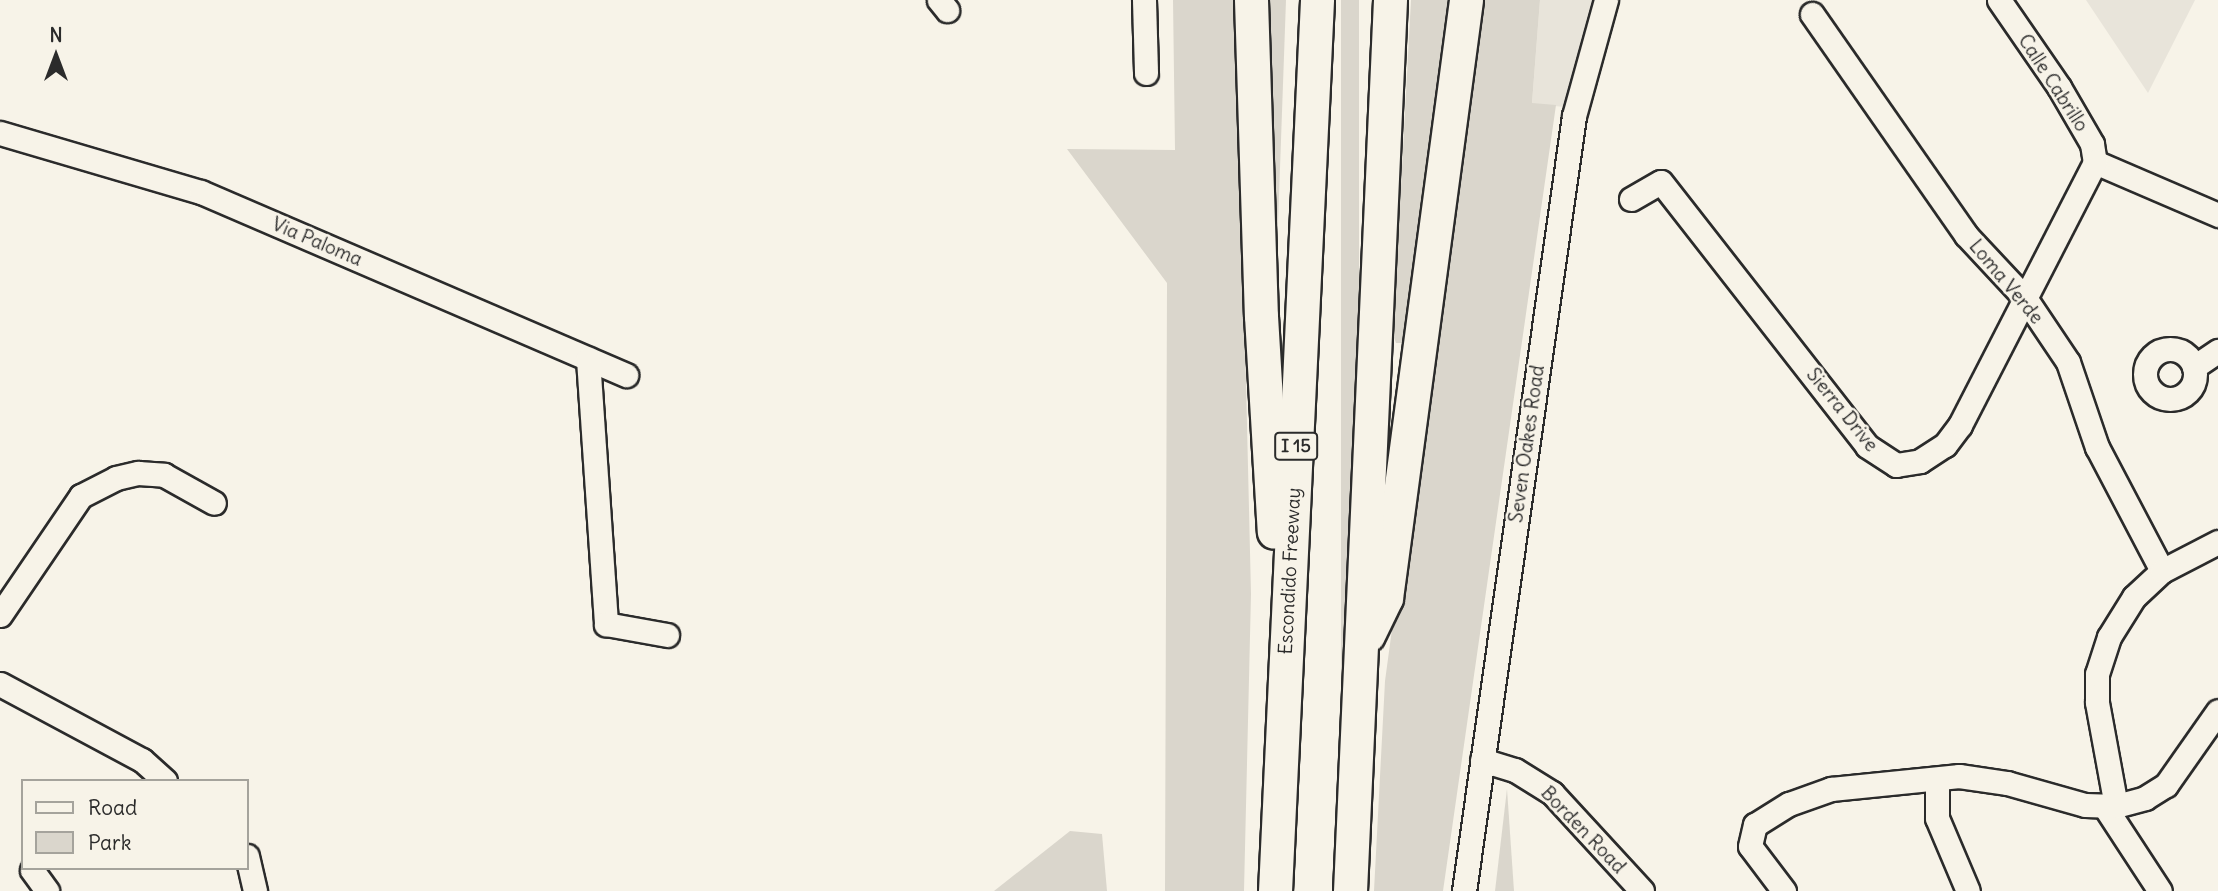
<!DOCTYPE html>
<html>
<head>
<meta charset="utf-8">
<style>
	body { margin:0 }
	#map { position:relative; width:2218px; height:891px; overflow:hidden; background:#f7f3e8; font-family:Delius,sans-serif }
	div>[style] { position:absolute }
	.built>* { inset:0; background:#e8e4da }
	.green>* { inset:0; background:#dad6cc; transform-origin:0 0 }
	.roads { filter:drop-shadow(2px 0 #2b2b2b) drop-shadow(-2px 0 #2b2b2b) drop-shadow(0 2px #2b2b2b) drop-shadow(0 -2px #2b2b2b) }
	.minor>* { height:23px; margin:-11.5px; padding:0 11.5px; transform-origin:11.5px; border-radius:11.5px; background:#f7f3e8 }
	.minor>.ring { margin:-11.5px; padding:0; box-sizing:content-box; background:none; border:23px solid #f7f3e8; border-radius:50% }
	.highway>* { height:33px; margin:-16.5px; padding:0 16.5px; transform-origin:16.5px; border-radius:16.5px; background:#f7f3e8 }
	span { translate:-50% -50%; white-space:nowrap; text-align:center; line-height:1.15; -webkit-text-stroke:5px #f7f3e8; paint-order:stroke }
	.shield-label span { padding:2px 5px; background:#f7f3e8; border:2px solid; border-radius:5px; -webkit-text-stroke-width:0 }
	.shield-label { font-size:18px; color:#2b2b2b; font-weight:700 }
	.street-label { font-size:19px; color:#2b2b2b }
	.legend { position:absolute; left:21px; top:779px; width:228px; height:91px; box-sizing:border-box; background:#f7f3e8; border:2px solid #a5a39c; margin:0; padding:9px 12px; list-style:none; font-size:21px; color:#2b2b2b }
	.legend li { display:flex; align-items:center; gap:14px; height:35px }
	.legend b { width:35px; border:2px solid #a5a39c }
	.north { position:absolute; left:21px; top:21px; width:70px; height:70px; -webkit-text-stroke:5px #f7f3e8; paint-order:stroke; rotate:0deg; font-size:19px; font-weight:700; line-height:28px; text-align:center; color:#2b2b2b }
	.north::after { content:''; display:block; margin:auto; width:24px; height:32px; background:#2b2b2b; clip-path:polygon(50% 0,100% 100%,50% 72%,0 100%) }
</style>
</head>
<body>
<div id="map">
	<div class="built">
		<i style="clip-path:polygon(1540px 0,1606px 0,1576px 108px,1532px 104px)"></i>
		<i style="clip-path:polygon(2086px 0,2195px 0,2148px 93px)"></i>
	</div>
	<div class="green">
		<i style="clip-path:polygon(1173px 0,1237px 0,1251px 594px,1244px 891px,1165px 891px,1167px 283px,1067px 149px,1175px 150px)"></i>
		<i style="clip-path:polygon(1265px 0,1286px 0,1278px 224px,1274px 228px)"></i>
		<i style="left:1341px;top:0;width:18px;height:892px"></i>
		<i style="clip-path:polygon(1411px 0,1455px 0,1406px 343px,1396px 343px,1393px 335px)"></i>
		<i style="clip-path:polygon(1477px 0,1540px 0,1532px 103px,1556px 105px,1443px 891px,1374px 891px,1385px 681px)"></i>
		<i style="clip-path:polygon(1507px 789px,1514px 891px,1495px 891px)"></i>
		<i style="clip-path:polygon(1070px 831px,1102px 834px,1107px 891px,994px 891px)"></i>
	</div>
	<div class="roads">
		<div class="minor">
			<i style="left:939px;top:0;width:13px;rotate:51deg"></i>
			<i style="left:1144px;top:0;width:73px;rotate:88.4deg"></i>
			<i style="left:1999px;top:0;width:106px;rotate:55.4deg"></i>
			<i style="left:2059px;top:87px;width:66px;rotate:59.9deg"></i>
			<i style="left:2092px;top:144px;width:18px;rotate:81deg"></i>
			<i style="left:2095px;top:162px;width:134px;rotate:23.3deg"></i>
			<i style="left:1812px;top:14px;width:269px;rotate:55.1deg"></i>
			<i style="left:1966px;top:235px;width:86px;rotate:46.9deg"></i>
			<i style="left:2025px;top:298px;width:77px;rotate:56.1deg"></i>
			<i style="left:2068px;top:362px;width:90px;rotate:71.2deg"></i>
			<i style="left:2097px;top:447px;width:140px;rotate:62.3deg"></i>
			<i style="left:0;top:133px;width:209px;rotate:16.4deg"></i>
			<i style="left:201px;top:192px;width:463px;rotate:23.3deg"></i>
			<i style="left:1631px;top:199px;width:34px;rotate:-30deg"></i>
			<i style="left:1661px;top:182px;width:335px;rotate:52deg"></i>
			<i style="left:1867px;top:446px;width:35px;rotate:33deg"></i>
			<i style="left:1896px;top:465px;width:24px;rotate:-9deg"></i>
			<i style="left:1920px;top:461px;width:30px;rotate:-33deg"></i>
			<i style="left:1945px;top:445px;width:25px;rotate:-53deg"></i>
			<i style="left:1960px;top:425px;width:296px;rotate:-62.8deg"></i>
			<i class="ring" style="left:2145px;top:349px;width:27px;height:27px"></i>
			<i style="left:588px;top:359px;width:266px;rotate:86.1deg"></i>
			<i style="left:606px;top:624px;width:62px;rotate:10.2deg"></i>
			<i style="left:2194px;top:367px;width:29px;rotate:-34deg"></i>
			<i style="left:0;top:615px;width:144px;rotate:-55.8deg"></i>
			<i style="left:81px;top:496px;width:39px;rotate:-27deg"></i>
			<i style="left:116px;top:478px;width:23px;rotate:-13deg"></i>
			<i style="left:138px;top:473px;width:26px;rotate:4deg"></i>
			<i style="left:164px;top:475px;width:57px;rotate:29.2deg"></i>
			<i style="left:0;top:684px;width:161px;rotate:28.2deg"></i>
			<i style="left:142px;top:760px;width:31px;rotate:42deg"></i>
			<i style="left:1482px;top:760px;width:34px;rotate:17deg"></i>
			<i style="left:1515px;top:770px;width:44px;rotate:31.9deg"></i>
			<i style="left:1552px;top:793px;width:133px;rotate:47.4deg"></i>
			<i style="left:1937px;top:779px;width:39px;rotate:90deg"></i>
			<i style="left:1937px;top:818px;width:79px;rotate:67deg"></i>
			<i style="left:2116px;top:806px;width:106px;rotate:-100.4deg"></i>
			<i style="left:2097px;top:702px;width:28px;rotate:-90deg"></i>
			<i style="left:2097px;top:674px;width:39px;rotate:-72deg"></i>
			<i style="left:2109px;top:637px;width:47px;rotate:-58deg"></i>
			<i style="left:2134px;top:597px;width:38px;rotate:-43deg"></i>
			<i style="left:2162px;top:571px;width:63px;rotate:-27.4deg"></i>
			<i style="left:2105px;top:807px;width:100px;rotate:56.8deg"></i>
			<i style="left:247px;top:856px;width:36px;rotate:77deg"></i>
			<i style="left:32px;top:870px;width:26px;rotate:54deg"></i>
			<i style="left:1464px;top:891px;width:783px;rotate:-81.92deg"></i>
			<i style="left:1574px;top:116px;width:120px;rotate:-74.6deg"></i>
			<i style="left:1784px;top:891px;width:56px;rotate:-127.1deg"></i>
			<i style="left:1750px;top:846px;width:22px;rotate:-77deg"></i>
			<i style="left:1755px;top:825px;width:40px;rotate:-32deg"></i>
			<i style="left:1789px;top:804px;width:45px;rotate:-19.7deg"></i>
			<i style="left:1831px;top:789px;width:129px;rotate:-5.8deg"></i>
			<i style="left:1959px;top:776px;width:49px;rotate:8.3deg"></i>
			<i style="left:2007px;top:783px;width:81px;rotate:15.8deg"></i>
			<i style="left:2085px;top:805px;width:31px;rotate:2deg"></i>
			<i style="left:2116px;top:806px;width:30px;rotate:-15deg"></i>
			<i style="left:2145px;top:798px;width:25px;rotate:-32deg"></i>
			<i style="left:2166px;top:785px;width:90px;rotate:-54.9deg"></i>
		</div>
		<div class="highway">
			<i style="left:1251px;top:0;width:316px;rotate:88.2deg"></i>
			<i style="left:1261px;top:316px;width:216px;rotate:86.6deg"></i>
			<i style="left:1368px;top:635px;width:41px;rotate:-64.1deg"></i>
			<i style="left:1386px;top:598px;width:603px;rotate:-82.38deg"></i>
			<i style="left:1275px;top:891px;width:892px;rotate:-87.3deg"></i>
			<i style="left:1350px;top:891px;width:892px;rotate:-87.43deg"></i>
		</div>
	</div>
	<div class="shield-label">
		<span style="left:1296px;top:446px">I 15</span>
	</div>
	<div class="street-label">
		<span style="left:2053px;top:83px;rotate:57deg">Calle Cabrillo</span>
		<span style="left:317px;top:242px;rotate:23deg">Via Paloma</span>
		<span style="left:2006px;top:282px;rotate:50deg">Loma Verde</span>
		<span style="left:1842px;top:410px;rotate:51deg">Sierra Drive</span>
		<span style="left:1527px;top:444px;rotate:-82deg">Seven Oakes Road</span>
		<span style="left:1290px;top:571px;rotate:-87deg">Escondido Freeway</span>
		<span style="left:1583px;top:830px;rotate:46deg">Borden Road</span>
	</div>
	<ul class="legend">
	<li><b style="height:9px;background:#f7f3e8"></b>Road</li>
	<li><b style="height:19px;background:#dad6cc"></b>Park</li>
	</ul>
	<div class="north">N</div>
</div>
</body>
</html>
